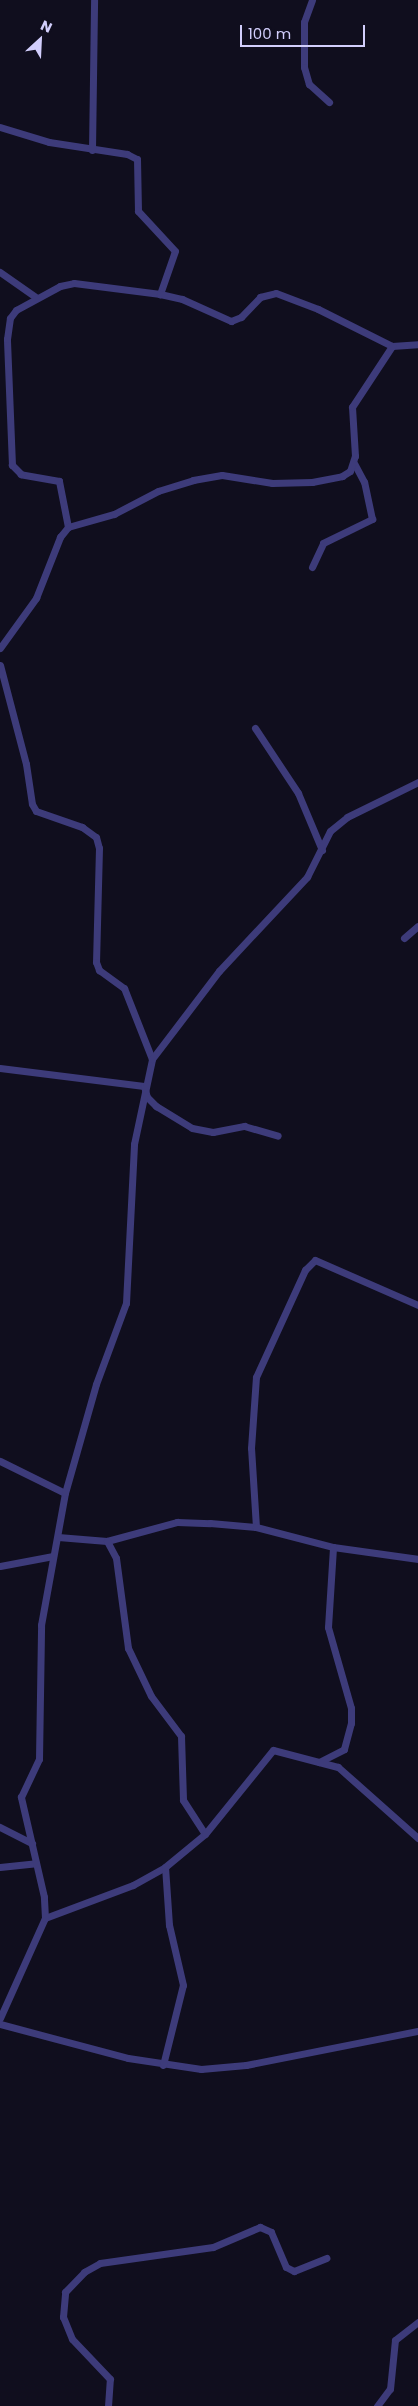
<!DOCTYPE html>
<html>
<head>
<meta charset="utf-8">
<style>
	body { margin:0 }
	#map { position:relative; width:418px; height:2406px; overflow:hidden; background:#100e1e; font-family:Poppins,sans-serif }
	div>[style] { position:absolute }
	.minor>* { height:7px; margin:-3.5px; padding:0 3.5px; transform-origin:3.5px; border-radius:3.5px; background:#3d3b7a }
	span { translate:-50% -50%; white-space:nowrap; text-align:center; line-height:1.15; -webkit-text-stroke:4.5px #100e1e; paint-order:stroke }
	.north { position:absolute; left:15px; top:15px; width:50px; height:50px; -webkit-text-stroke:4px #100e1e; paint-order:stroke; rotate:25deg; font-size:14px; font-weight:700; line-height:20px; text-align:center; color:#d2cefc }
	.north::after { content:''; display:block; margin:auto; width:18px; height:22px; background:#d2cefc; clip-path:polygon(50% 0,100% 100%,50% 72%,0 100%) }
	.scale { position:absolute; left:240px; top:25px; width:125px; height:22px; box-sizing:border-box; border:2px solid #d2cefc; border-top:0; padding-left:6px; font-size:15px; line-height:18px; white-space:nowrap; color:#d2cefc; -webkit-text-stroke:4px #100e1e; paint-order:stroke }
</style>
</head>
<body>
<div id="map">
	<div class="minor">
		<i style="left:312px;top:0;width:23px;rotate:110deg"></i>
		<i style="left:304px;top:22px;width:45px;rotate:90deg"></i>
		<i style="left:304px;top:67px;width:18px;rotate:74deg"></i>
		<i style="left:309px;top:84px;width:27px;rotate:42deg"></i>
		<i style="left:0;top:127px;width:51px;rotate:17deg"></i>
		<i style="left:49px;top:142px;width:79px;rotate:8.7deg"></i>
		<i style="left:127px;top:154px;width:11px;rotate:27deg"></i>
		<i style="left:137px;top:159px;width:52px;rotate:88.9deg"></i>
		<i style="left:138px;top:211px;width:54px;rotate:47.2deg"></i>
		<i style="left:175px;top:251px;width:46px;rotate:109.2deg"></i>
		<i style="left:92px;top:150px;width:150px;rotate:-89.2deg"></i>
		<i style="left:0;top:272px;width:45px;rotate:35.1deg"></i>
		<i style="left:68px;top:527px;width:47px;rotate:-101.1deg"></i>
		<i style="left:59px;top:481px;width:39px;rotate:-170deg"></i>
		<i style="left:21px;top:474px;width:13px;rotate:-135deg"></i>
		<i style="left:12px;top:465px;width:126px;rotate:-92.3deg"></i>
		<i style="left:7px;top:339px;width:21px;rotate:-82deg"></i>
		<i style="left:10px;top:318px;width:10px;rotate:-53deg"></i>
		<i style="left:16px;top:310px;width:50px;rotate:-28.6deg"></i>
		<i style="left:60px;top:286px;width:14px;rotate:-12deg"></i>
		<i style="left:74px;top:283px;width:87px;rotate:7.3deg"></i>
		<i style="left:160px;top:294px;width:23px;rotate:13deg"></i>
		<i style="left:182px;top:299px;width:54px;rotate:24.2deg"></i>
		<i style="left:231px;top:321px;width:11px;rotate:-22deg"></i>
		<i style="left:241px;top:317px;width:28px;rotate:-46deg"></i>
		<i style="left:260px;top:297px;width:16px;rotate:-14deg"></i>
		<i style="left:276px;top:293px;width:45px;rotate:20.9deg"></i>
		<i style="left:318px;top:309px;width:83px;rotate:26.6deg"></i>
		<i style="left:392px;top:346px;width:26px;rotate:-4deg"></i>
		<i style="left:312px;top:567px;width:26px;rotate:-65deg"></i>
		<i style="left:323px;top:543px;width:55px;rotate:-26.1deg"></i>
		<i style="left:372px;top:519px;width:38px;rotate:-102deg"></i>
		<i style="left:364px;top:482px;width:21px;rotate:-118deg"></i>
		<i style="left:0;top:648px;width:62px;rotate:-54.2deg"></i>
		<i style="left:36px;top:598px;width:66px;rotate:-68.5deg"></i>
		<i style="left:60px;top:537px;width:13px;rotate:-51deg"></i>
		<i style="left:68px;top:527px;width:48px;rotate:-15.8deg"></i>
		<i style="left:114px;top:514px;width:50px;rotate:-27.6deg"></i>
		<i style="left:158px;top:491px;width:37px;rotate:-17deg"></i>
		<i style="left:193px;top:480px;width:29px;rotate:-10deg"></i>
		<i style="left:222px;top:475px;width:51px;rotate:9.1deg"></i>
		<i style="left:272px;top:483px;width:40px;rotate:-1.4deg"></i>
		<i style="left:312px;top:482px;width:31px;rotate:-11deg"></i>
		<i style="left:342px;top:476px;width:9px;rotate:-32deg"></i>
		<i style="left:350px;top:471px;width:16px;rotate:-72deg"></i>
		<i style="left:355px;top:456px;width:49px;rotate:-93.5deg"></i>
		<i style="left:352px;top:407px;width:73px;rotate:-56.7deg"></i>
		<i style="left:0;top:665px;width:102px;rotate:75.3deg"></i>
		<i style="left:26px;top:764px;width:40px;rotate:81.5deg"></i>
		<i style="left:32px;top:804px;width:8px;rotate:60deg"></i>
		<i style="left:36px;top:811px;width:49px;rotate:19.2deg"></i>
		<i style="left:82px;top:827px;width:17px;rotate:36deg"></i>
		<i style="left:96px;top:837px;width:11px;rotate:75deg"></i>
		<i style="left:99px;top:848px;width:114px;rotate:91.5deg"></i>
		<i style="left:96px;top:962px;width:9px;rotate:69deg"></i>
		<i style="left:99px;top:970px;width:31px;rotate:36deg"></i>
		<i style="left:124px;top:988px;width:76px;rotate:68.5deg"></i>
		<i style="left:255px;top:728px;width:78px;rotate:56.5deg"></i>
		<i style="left:298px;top:793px;width:62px;rotate:67.2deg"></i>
		<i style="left:404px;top:938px;width:18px;rotate:-41deg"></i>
		<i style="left:0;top:1068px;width:145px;rotate:7.1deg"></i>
		<i style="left:144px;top:1086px;width:11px;rotate:75deg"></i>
		<i style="left:147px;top:1097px;width:13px;rotate:45deg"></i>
		<i style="left:156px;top:1106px;width:42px;rotate:31.4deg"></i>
		<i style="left:192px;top:1128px;width:21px;rotate:11deg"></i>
		<i style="left:213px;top:1132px;width:32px;rotate:-11deg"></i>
		<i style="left:244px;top:1126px;width:35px;rotate:16deg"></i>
		<i style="left:0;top:1461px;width:72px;rotate:26.2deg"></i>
		<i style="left:256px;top:1527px;width:79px;rotate:-93.6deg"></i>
		<i style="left:251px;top:1448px;width:71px;rotate:-86deg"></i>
		<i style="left:256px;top:1377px;width:118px;rotate:-65.4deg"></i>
		<i style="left:305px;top:1270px;width:14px;rotate:-45deg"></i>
		<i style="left:315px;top:1260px;width:112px;rotate:23.6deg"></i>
		<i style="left:58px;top:1537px;width:49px;rotate:4.7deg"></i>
		<i style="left:107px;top:1541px;width:73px;rotate:-15.2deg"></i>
		<i style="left:177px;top:1522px;width:33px;rotate:2deg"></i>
		<i style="left:210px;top:1523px;width:46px;rotate:5deg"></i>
		<i style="left:256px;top:1527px;width:80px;rotate:14.6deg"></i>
		<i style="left:333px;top:1547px;width:86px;rotate:8deg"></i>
		<i style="left:107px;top:1541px;width:19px;rotate:62deg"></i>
		<i style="left:116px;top:1558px;width:91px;rotate:82.4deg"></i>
		<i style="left:128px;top:1648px;width:53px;rotate:64.4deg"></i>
		<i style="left:151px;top:1696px;width:50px;rotate:53.1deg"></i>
		<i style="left:181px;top:1736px;width:64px;rotate:88.2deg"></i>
		<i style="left:183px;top:1800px;width:40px;rotate:57.1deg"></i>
		<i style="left:0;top:1566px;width:54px;rotate:-10.7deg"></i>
		<i style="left:319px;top:1762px;width:28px;rotate:-27deg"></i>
		<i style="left:344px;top:1749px;width:27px;rotate:-75deg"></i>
		<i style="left:351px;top:1723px;width:15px;rotate:-90deg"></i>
		<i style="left:351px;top:1708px;width:84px;rotate:-105.9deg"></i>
		<i style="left:328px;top:1627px;width:80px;rotate:-86.4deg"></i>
		<i style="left:0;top:1827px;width:36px;rotate:27deg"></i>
		<i style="left:0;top:1867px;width:36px;rotate:-6deg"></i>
		<i style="left:45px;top:1918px;width:94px;rotate:-20.6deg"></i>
		<i style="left:133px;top:1885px;width:37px;rotate:-29deg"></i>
		<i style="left:165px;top:1867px;width:52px;rotate:-39.5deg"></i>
		<i style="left:205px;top:1834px;width:108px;rotate:-51deg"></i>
		<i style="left:273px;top:1750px;width:67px;rotate:14.7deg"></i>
		<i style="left:338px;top:1767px;width:107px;rotate:41.6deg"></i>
		<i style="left:0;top:2018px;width:110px;rotate:-65.8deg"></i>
		<i style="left:45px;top:1918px;width:21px;rotate:-93deg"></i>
		<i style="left:44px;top:1897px;width:103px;rotate:-103deg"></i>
		<i style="left:21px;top:1797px;width:42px;rotate:-64.7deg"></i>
		<i style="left:39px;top:1759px;width:134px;rotate:-89.1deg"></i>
		<i style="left:41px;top:1625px;width:134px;rotate:-79.7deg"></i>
		<i style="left:65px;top:1493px;width:113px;rotate:-74.1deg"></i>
		<i style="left:96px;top:1384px;width:86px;rotate:-69.7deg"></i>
		<i style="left:126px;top:1303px;width:159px;rotate:-87.1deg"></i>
		<i style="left:134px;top:1144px;width:87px;rotate:-78deg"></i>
		<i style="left:152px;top:1059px;width:111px;rotate:-52.7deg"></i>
		<i style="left:219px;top:971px;width:129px;rotate:-46.9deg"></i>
		<i style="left:307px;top:877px;width:51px;rotate:-63.4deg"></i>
		<i style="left:330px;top:831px;width:22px;rotate:-39deg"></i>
		<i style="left:347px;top:817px;width:79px;rotate:-26.2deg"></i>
		<i style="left:0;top:2024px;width:132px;rotate:14.9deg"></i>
		<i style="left:128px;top:2058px;width:74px;rotate:8.6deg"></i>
		<i style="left:201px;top:2069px;width:45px;rotate:-5.1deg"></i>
		<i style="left:246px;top:2065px;width:175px;rotate:-11.2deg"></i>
		<i style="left:163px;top:2065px;width:82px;rotate:-76deg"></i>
		<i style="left:183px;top:1985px;width:62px;rotate:-103.1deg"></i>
		<i style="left:169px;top:1925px;width:58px;rotate:-93.9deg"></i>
		<i style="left:108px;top:2406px;width:27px;rotate:-86deg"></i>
		<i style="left:110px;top:2379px;width:55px;rotate:-133.5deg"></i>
		<i style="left:72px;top:2339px;width:24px;rotate:-112deg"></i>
		<i style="left:63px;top:2317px;width:25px;rotate:-85deg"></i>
		<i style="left:65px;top:2292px;width:28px;rotate:-46deg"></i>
		<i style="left:84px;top:2272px;width:18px;rotate:-29deg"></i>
		<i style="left:100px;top:2263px;width:114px;rotate:-8.1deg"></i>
		<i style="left:213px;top:2247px;width:51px;rotate:-23.1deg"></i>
		<i style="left:260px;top:2227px;width:12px;rotate:24deg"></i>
		<i style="left:271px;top:2232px;width:38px;rotate:67deg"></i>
		<i style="left:286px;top:2267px;width:9px;rotate:27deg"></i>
		<i style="left:294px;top:2271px;width:35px;rotate:-22deg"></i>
		<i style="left:377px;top:2406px;width:21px;rotate:-53deg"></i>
		<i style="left:390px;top:2389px;width:49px;rotate:-84.2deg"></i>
		<i style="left:395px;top:2340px;width:29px;rotate:-38deg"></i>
	</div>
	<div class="north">N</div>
	<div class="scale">100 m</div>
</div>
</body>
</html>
